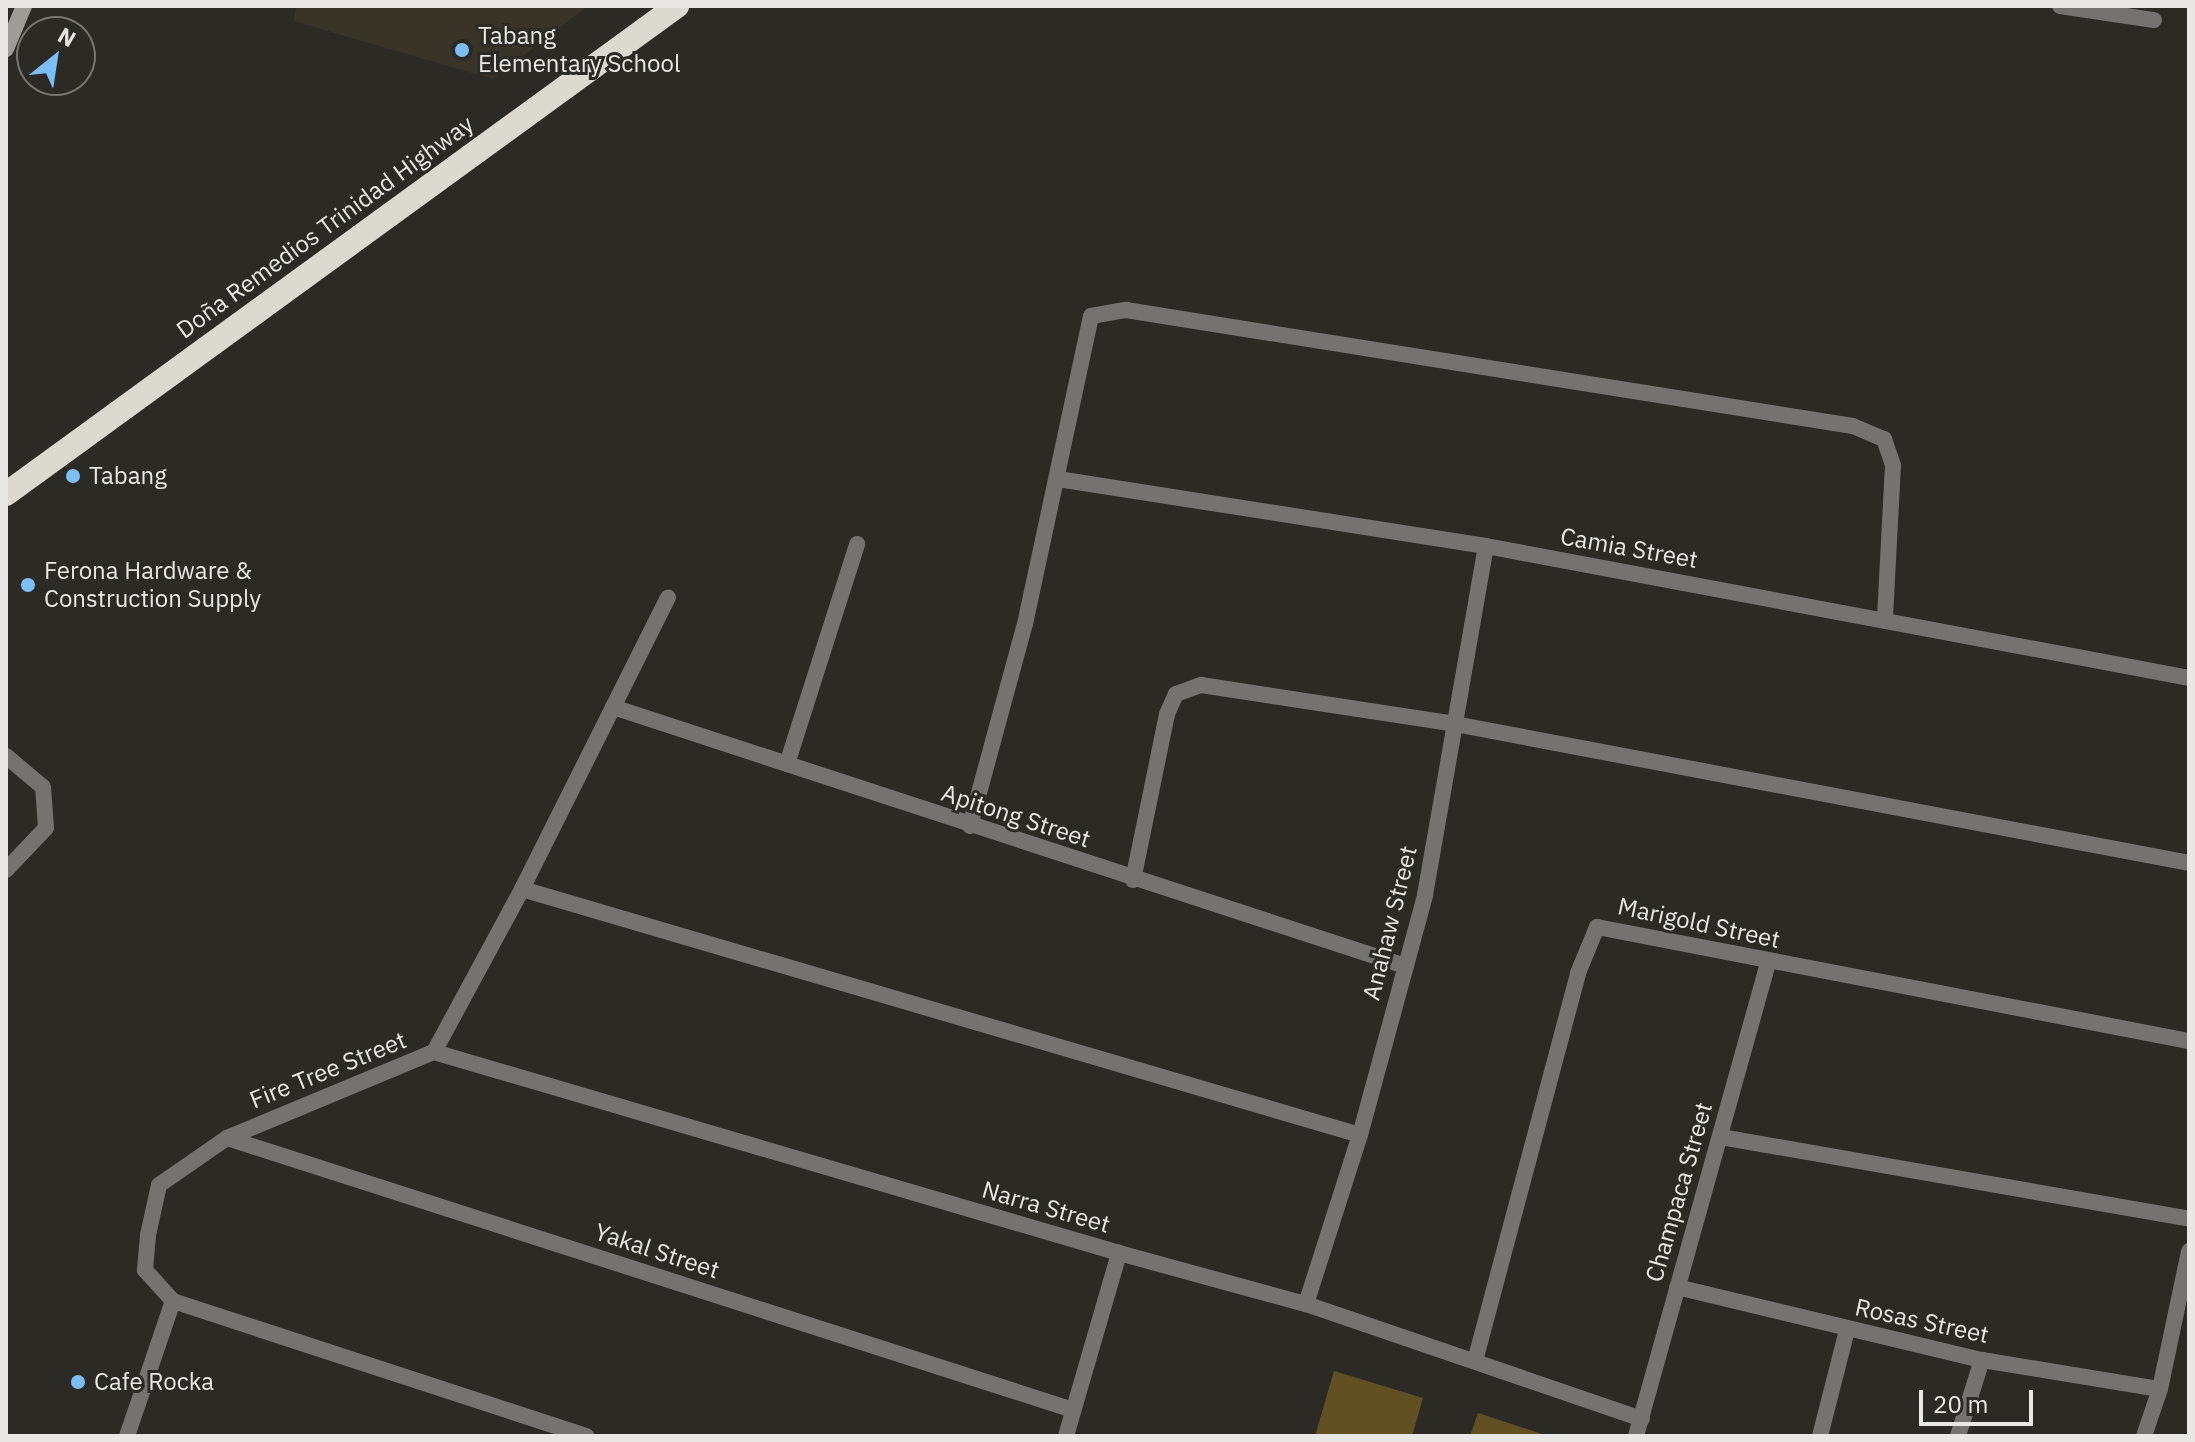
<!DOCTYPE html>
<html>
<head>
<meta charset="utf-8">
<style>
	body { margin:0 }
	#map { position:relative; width:2195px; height:1442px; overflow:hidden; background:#2c2a24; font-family:"IBM Plex Sans",sans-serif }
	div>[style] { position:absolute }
	.built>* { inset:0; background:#383428 }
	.green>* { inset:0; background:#605022 }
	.lane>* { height:16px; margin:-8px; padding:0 8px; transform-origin:8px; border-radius:8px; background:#747370 }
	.street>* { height:16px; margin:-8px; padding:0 8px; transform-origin:8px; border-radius:8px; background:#747370 }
	.secondary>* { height:16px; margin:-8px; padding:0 8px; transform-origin:8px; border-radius:8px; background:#9e9c97 }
	.highway>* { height:24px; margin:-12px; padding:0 12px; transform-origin:12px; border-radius:12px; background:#dcd9d1 }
	.dots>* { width:22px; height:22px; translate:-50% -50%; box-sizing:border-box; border:4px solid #2c2a24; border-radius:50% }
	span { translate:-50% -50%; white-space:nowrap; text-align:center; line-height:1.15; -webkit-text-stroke:6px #2c2a24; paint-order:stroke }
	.poi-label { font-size:24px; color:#eae8e4 }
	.left { translate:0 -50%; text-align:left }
	.street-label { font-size:24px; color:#eae8e4 }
	.frame { position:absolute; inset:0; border:8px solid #eae8e4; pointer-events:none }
	.north { position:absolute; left:16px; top:16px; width:80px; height:80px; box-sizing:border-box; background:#2c2a24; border:2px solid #787671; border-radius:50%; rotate:30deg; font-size:22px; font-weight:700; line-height:32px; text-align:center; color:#eae8e4 }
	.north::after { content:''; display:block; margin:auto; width:28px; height:36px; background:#7abff8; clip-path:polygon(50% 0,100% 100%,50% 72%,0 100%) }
	.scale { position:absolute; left:1919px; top:1390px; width:114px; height:36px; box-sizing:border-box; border:4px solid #eae8e4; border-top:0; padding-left:10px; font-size:24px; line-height:28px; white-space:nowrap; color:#eae8e4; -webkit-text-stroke:6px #2c2a24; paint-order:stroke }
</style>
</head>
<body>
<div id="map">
	<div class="built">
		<i style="clip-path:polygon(297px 6px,588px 6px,493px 79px,293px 21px)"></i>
	</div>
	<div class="green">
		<i style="clip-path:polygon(1334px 1371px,1423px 1398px,1412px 1436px,1315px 1436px)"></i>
		<i style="clip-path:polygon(1478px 1413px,1548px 1436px,1470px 1436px)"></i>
	</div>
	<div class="lane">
		<i style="left:2060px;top:6px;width:95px;rotate:8.5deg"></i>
		<i style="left:6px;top:756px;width:48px;rotate:40deg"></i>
		<i style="left:43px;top:787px;width:41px;rotate:85.8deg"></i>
		<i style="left:46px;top:828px;width:58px;rotate:133.6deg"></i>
	</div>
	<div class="street">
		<i style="left:1058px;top:479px;width:433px;rotate:8.9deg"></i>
		<i style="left:1486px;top:546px;width:715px;rotate:10.63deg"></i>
		<i style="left:613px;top:707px;width:833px;rotate:18.11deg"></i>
		<i style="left:787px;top:764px;width:231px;rotate:-72.3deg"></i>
		<i style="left:970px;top:826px;width:209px;rotate:-74.8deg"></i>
		<i style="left:1025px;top:624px;width:315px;rotate:-77.9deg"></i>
		<i style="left:1091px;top:316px;width:36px;rotate:-10deg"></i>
		<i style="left:1126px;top:310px;width:736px;rotate:9.07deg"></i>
		<i style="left:1853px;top:426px;width:34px;rotate:23deg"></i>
		<i style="left:1884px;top:439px;width:28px;rotate:71deg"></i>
		<i style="left:1893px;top:465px;width:155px;rotate:93deg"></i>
		<i style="left:1133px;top:880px;width:169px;rotate:-78.4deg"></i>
		<i style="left:1167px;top:714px;width:22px;rotate:-66deg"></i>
		<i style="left:1176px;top:694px;width:27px;rotate:-20deg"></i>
		<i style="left:1201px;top:685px;width:257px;rotate:8.7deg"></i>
		<i style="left:1455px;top:724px;width:747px;rotate:10.72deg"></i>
		<i style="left:522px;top:889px;width:873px;rotate:16.36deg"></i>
		<i style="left:434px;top:1052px;width:714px;rotate:16.35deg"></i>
		<i style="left:1119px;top:1253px;width:194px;rotate:15.3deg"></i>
		<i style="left:1306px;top:1304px;width:355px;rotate:18.9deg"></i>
		<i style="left:1721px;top:1137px;width:475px;rotate:9.9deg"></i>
		<i style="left:227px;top:1138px;width:889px;rotate:17.82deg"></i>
		<i style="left:1677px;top:1287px;width:314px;rotate:13.5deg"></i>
		<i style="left:1982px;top:1360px;width:180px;rotate:9.3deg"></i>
		<i style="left:173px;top:1301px;width:435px;rotate:18.1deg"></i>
		<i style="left:1306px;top:1304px;width:177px;rotate:-72.3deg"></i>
		<i style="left:1360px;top:1135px;width:249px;rotate:-74.8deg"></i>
		<i style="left:1425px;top:895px;width:354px;rotate:-80.1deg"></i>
		<i style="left:1475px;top:1361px;width:401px;rotate:-75.1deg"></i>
		<i style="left:1578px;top:973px;width:50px;rotate:-67.6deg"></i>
		<i style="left:1597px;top:927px;width:603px;rotate:10.9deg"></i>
		<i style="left:127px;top:1436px;width:143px;rotate:-71.2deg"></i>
		<i style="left:173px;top:1301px;width:42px;rotate:-132.1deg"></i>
		<i style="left:145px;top:1270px;width:35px;rotate:-85deg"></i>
		<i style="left:148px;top:1235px;width:51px;rotate:-77.6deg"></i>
		<i style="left:159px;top:1185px;width:83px;rotate:-34.7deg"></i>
		<i style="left:227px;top:1138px;width:224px;rotate:-22.6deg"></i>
		<i style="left:434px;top:1052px;width:185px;rotate:-61.6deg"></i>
		<i style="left:522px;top:889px;width:326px;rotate:-63.4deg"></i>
		<i style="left:1066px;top:1436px;width:191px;rotate:-73.8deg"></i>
		<i style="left:1636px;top:1436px;width:492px;rotate:-74.4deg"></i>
		<i style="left:1820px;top:1436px;width:109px;rotate:-75.7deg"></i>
		<i style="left:1958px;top:1436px;width:80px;rotate:-72.5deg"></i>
		<i style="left:2144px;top:1436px;width:50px;rotate:-71.2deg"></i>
		<i style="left:2160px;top:1389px;width:141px;rotate:-78.1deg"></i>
	</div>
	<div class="secondary">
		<i style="left:6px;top:49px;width:47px;rotate:-67.3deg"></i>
	</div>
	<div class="highway">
		<i style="left:6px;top:494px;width:830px;rotate:-36.03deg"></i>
	</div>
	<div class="dots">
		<i style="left:462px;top:50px;background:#7abff8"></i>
		<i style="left:73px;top:476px;background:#7abff8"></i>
		<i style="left:28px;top:585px;background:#7abff8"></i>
		<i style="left:78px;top:1382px;background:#7abff8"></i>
	</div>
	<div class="poi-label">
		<span class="left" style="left:478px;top:50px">Tabang<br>Elementary School</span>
		<span class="left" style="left:89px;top:476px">Tabang</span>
		<span class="left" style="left:44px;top:585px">Ferona Hardware &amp;<br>Construction Supply</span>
		<span class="left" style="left:94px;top:1382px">Cafe Rocka</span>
	</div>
	<div class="street-label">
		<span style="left:325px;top:227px;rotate:-36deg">Doña Remedios Trinidad Highway</span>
		<span style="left:1629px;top:548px;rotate:10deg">Camia Street</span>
		<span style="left:1016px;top:816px;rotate:18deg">Apitong Street</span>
		<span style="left:1390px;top:923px;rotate:-76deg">Anahaw Street</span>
		<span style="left:1699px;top:923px;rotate:12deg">Marigold Street</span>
		<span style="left:328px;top:1070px;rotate:-22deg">Fire Tree Street</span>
		<span style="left:1679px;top:1192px;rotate:-74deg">Champaca Street</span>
		<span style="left:1046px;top:1207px;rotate:16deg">Narra Street</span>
		<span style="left:657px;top:1251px;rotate:18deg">Yakal Street</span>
		<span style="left:1922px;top:1321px;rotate:12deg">Rosas Street</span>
	</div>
	<div class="frame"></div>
	<div class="north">N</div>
	<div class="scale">20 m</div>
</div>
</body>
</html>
